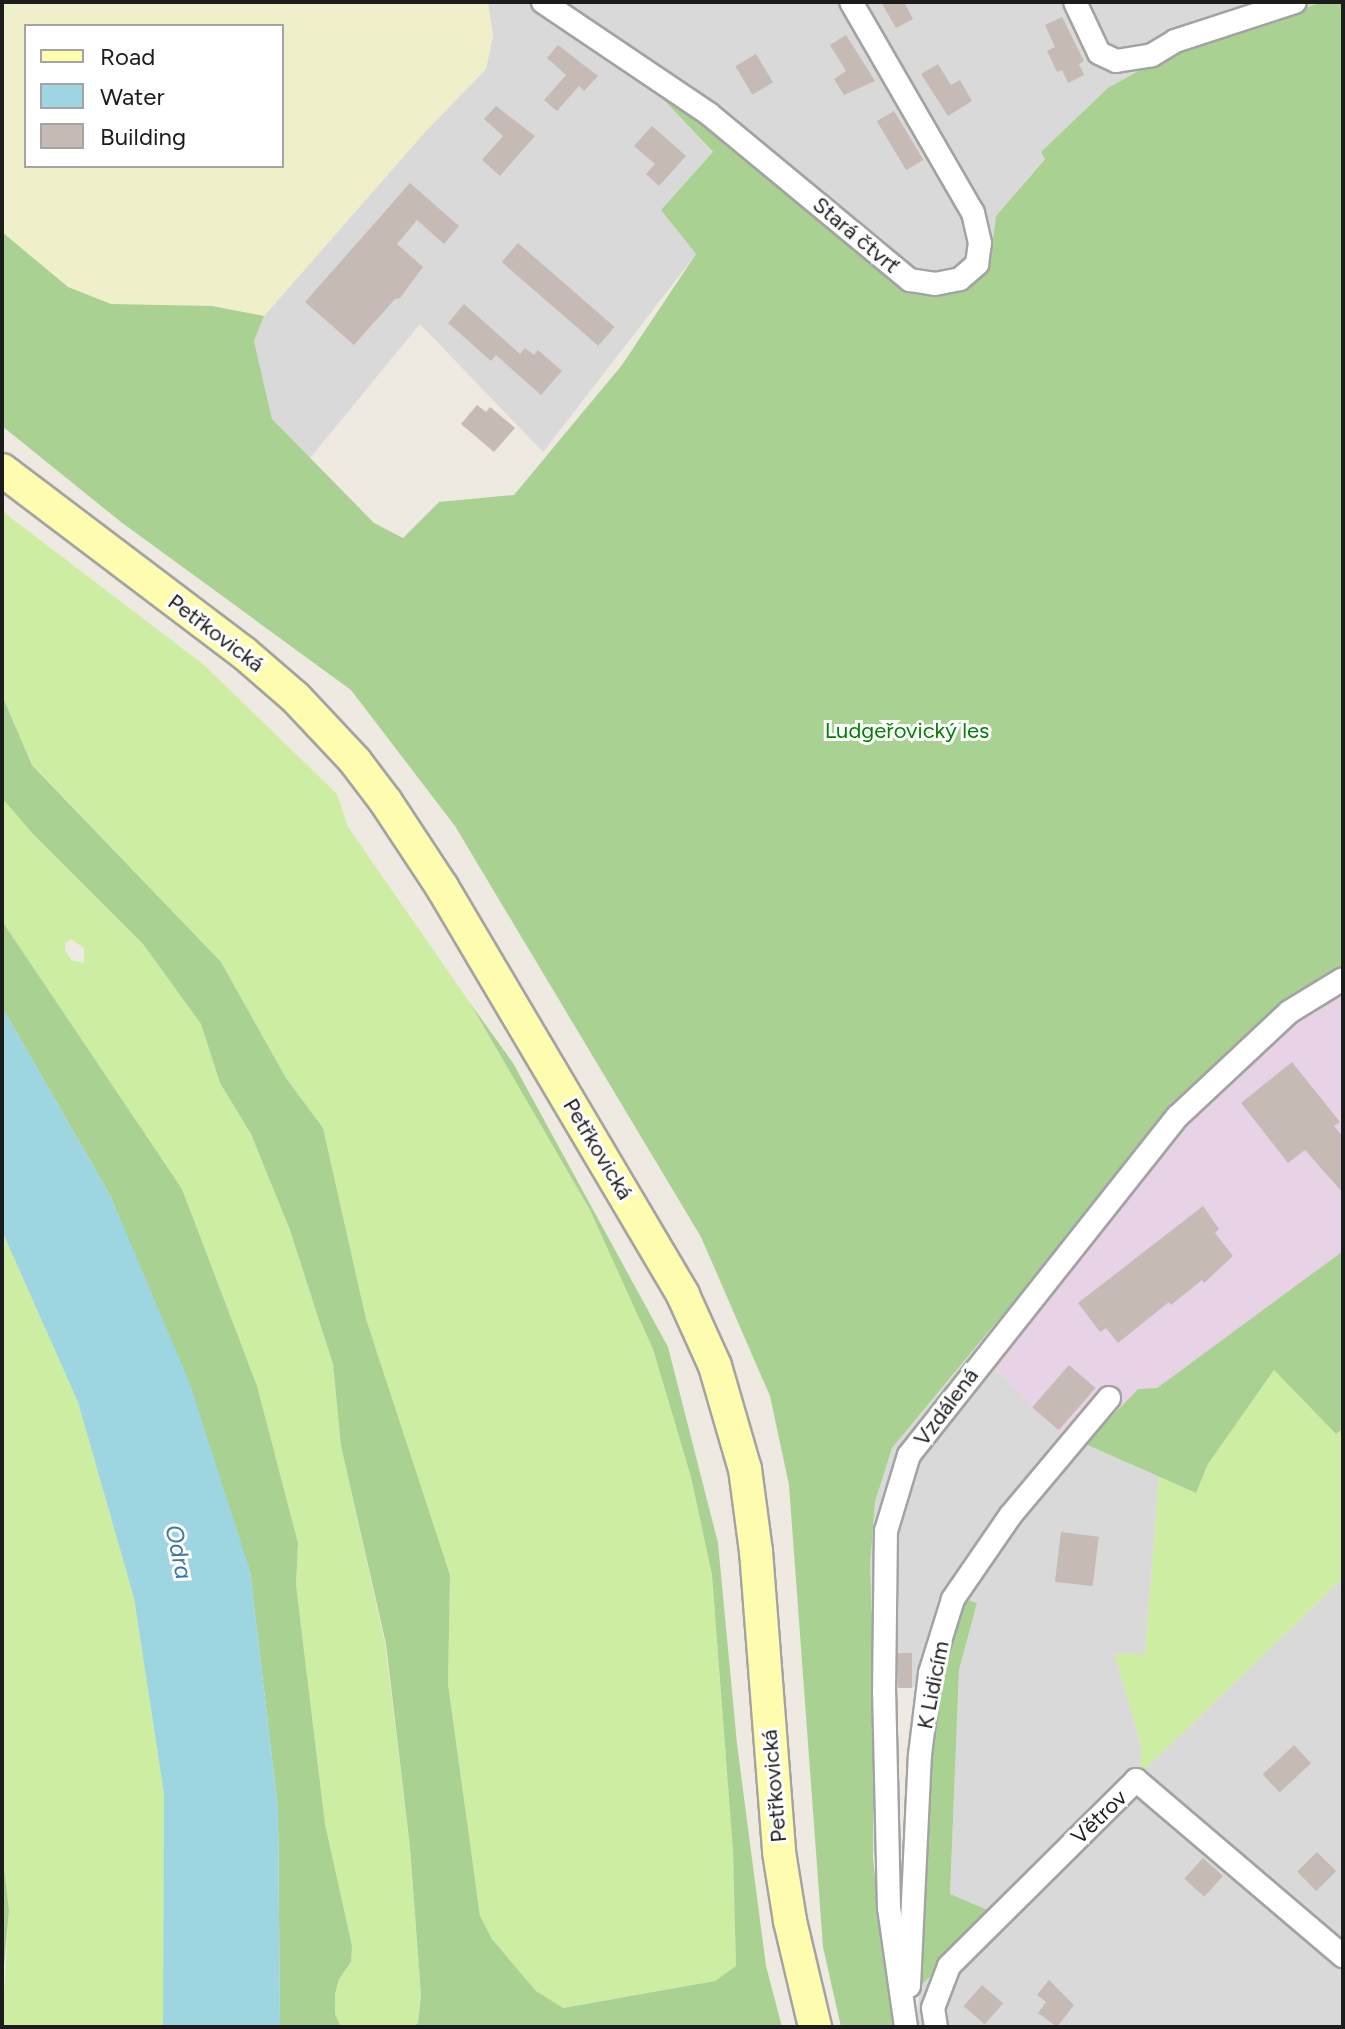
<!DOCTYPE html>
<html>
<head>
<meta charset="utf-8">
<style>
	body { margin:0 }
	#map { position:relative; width:1345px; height:2029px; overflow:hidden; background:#eee9e1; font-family:Figtree,sans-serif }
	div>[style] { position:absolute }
	.residential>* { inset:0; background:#dad9d9 }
	.industrial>* { inset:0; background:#e8d2e6 }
	.farmland>* { inset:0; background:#efefca }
	.grass>* { inset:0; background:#cdeda2 }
	.forest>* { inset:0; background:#a9d192 }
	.water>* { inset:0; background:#9dd6e0 }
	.building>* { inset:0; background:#c6bab4; transform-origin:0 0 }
	.roads { filter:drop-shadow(2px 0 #a3a3a3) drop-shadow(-2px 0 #a3a3a3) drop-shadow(0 2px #a3a3a3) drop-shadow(0 -2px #a3a3a3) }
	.street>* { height:22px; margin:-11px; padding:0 11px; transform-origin:11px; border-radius:11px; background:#fff }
	.secondary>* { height:32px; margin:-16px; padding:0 16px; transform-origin:16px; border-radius:16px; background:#fefcaf }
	span { translate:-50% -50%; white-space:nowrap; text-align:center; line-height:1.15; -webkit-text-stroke:6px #fff; paint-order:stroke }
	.street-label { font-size:22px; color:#1c1c1c }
	.park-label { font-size:22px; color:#038004 }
	.water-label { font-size:24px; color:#3d77a2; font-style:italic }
	.frame { position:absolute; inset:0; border:4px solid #1c1c1c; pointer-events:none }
	.legend { position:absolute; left:24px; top:24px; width:260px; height:144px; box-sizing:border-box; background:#fff; border:2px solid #a4a4a4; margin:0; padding:10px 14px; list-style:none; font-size:24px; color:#1c1c1c }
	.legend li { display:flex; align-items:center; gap:16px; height:40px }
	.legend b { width:40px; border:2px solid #a4a4a4 }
</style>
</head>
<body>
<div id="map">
	<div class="residential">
		<i style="clip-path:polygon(488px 2px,1323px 2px,1181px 47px,1045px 158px,996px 216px,991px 263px,963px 290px,939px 295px,911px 292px,650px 85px,713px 153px,661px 210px,696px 254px,543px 452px,420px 324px,310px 458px,272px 419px,254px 341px,264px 316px,425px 132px,486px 69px,493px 36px)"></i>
		<i style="clip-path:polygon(975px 1349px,1078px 1450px,1085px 1444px,1159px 1477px,1145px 1656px,1115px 1654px,1142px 1748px,1140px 1774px,1343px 1578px,1343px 2027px,916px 2027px,920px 1986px,996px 1914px,950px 1894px,959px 1670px,977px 1603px,967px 1600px,935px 1686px,875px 1689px,870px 1566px,875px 1502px,892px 1448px)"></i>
	</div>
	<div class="industrial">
		<i style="clip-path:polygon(1343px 987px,1343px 1251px,1157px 1388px,1138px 1389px,1079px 1450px,1031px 1407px,989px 1361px,1181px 1125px,1296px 1017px)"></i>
	</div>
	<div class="farmland">
		<i style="clip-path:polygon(evenodd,2px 2px,488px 2px,493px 36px,486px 69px,425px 132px,264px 316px,245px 314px,212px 306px,111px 304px,68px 287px,2px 232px,2px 2px,26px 26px,282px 26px,282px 166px,26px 166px,26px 26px)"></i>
	</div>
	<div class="grass">
		<i style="clip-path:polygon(2px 511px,204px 665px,337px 794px,348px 827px,470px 1003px,590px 1210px,653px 1349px,691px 1477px,712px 1575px,733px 1851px,736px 1966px,715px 1981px,562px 2008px,536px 1991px,492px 1939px,480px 1916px,448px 1684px,450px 1575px,366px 1319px,323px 1128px,286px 1078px,221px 962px,32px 764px,2px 695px)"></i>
		<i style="clip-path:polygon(evenodd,2px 798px,33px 834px,143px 944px,201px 1024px,220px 1083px,251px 1134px,290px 1230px,333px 1364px,341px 1446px,385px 1644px,410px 1847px,421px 1995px,418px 2023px,413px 2027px,341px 2027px,335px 2014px,335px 1994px,339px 1979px,351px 1962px,352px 1946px,325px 1824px,296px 1585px,298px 1543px,257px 1386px,182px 1189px,2px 921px,2px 798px,71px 939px,84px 948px,84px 963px,71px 960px,65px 950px,65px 943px,71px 939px)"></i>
		<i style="clip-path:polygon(2px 1231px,78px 1402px,134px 1598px,164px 1794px,163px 2027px,2px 2027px,9px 1910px,2px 1853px)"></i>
		<i style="clip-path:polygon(1274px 1370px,1336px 1434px,1343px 1429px,1343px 1578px,1139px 1775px,1142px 1748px,1114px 1653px,1145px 1655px,1159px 1477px,1196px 1493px,1208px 1464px)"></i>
	</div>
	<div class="forest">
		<i style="clip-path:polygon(1323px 2px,1343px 2px,1343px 972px,1171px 1112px,892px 1448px,875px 1502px,870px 1566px,875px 1689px,873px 1858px,893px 2027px,841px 2027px,823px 1947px,789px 1485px,770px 1396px,701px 1237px,455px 826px,351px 690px,121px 522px,2px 426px,2px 232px,68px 287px,111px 304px,212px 306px,264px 316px,254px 341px,272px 419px,374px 523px,403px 538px,439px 502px,514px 495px,622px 365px,696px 254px,661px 210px,713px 152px,645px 80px,680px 104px,911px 292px,939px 295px,963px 290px,990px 264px,996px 216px,1045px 159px,1041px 152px,1108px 88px,1181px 47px)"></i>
		<i style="clip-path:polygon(2px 695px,32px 765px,221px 962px,286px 1078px,323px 1128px,366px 1319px,450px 1575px,448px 1684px,480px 1916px,492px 1939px,536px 1991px,563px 2008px,715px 1981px,736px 1966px,733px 1851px,712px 1575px,691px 1477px,653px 1349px,590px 1210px,470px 1003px,513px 1063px,668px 1347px,718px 1543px,737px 1744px,766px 1966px,782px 2027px,413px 2027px,418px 2023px,421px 1995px,410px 1847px,386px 1644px,341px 1446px,333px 1364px,290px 1230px,251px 1134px,220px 1083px,201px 1024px,143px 944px,33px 834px,2px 798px)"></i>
		<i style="clip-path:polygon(2px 921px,182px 1189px,257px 1386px,298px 1543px,296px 1585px,325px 1824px,352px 1946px,351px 1962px,339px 1979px,335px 1994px,335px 2014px,341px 2027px,280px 2027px,278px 1808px,250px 1571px,111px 1197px,2px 1007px)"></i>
		<i style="clip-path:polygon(1343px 1251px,1343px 1429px,1336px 1434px,1274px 1370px,1208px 1464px,1196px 1493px,1085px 1444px,1138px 1389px,1157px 1388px)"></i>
		<i style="clip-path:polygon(967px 1600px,977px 1603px,959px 1670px,950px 1894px,997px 1914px,920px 1986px,935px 1686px)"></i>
		<i style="clip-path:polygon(2px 1853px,9px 1910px,2px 1989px)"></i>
	</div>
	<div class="water">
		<i style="clip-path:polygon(2px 1007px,111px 1197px,190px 1384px,250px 1571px,278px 1808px,280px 2027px,163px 2027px,164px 1794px,134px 1598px,78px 1402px,2px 1231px)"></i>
	</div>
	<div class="building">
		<i style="clip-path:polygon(881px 2px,904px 2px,913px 19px,896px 28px)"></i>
		<i style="clip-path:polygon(1062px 17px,1084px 61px,1079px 64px,1084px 75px,1068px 83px,1062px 70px,1057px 72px,1047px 51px,1055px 47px,1045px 25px)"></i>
		<i style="clip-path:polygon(846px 35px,875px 81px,844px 95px,834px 79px,846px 71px,830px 45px)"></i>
		<i style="clip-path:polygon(558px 45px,598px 76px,584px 91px,579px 86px,557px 111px,544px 100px,566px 75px,547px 58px)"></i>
		<i style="left:756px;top:54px;width:33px;height:24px;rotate:59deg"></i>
		<i style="clip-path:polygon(938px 64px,951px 85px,960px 80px,972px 101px,948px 116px,921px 74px)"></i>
		<i style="clip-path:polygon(496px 106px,535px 136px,500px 176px,482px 160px,503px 136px,484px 119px)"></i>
		<i style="left:894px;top:111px;width:57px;height:20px;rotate:59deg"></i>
		<i style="clip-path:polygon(652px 126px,686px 156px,659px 186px,646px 174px,655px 164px,634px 146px)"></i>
		<i style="clip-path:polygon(410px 183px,459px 226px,444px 244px,417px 220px,397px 244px,423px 267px,400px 298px,395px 299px,354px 345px,305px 302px)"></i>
		<i style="left:518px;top:243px;width:128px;height:25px;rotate:41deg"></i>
		<i style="clip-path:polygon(464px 304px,520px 354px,525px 348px,534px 355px,538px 350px,562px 371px,541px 395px,496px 355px,491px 361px,448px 323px)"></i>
		<i style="clip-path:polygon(477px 405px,486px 412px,490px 407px,515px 428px,494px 452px,461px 424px)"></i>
		<i style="clip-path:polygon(1292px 1062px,1340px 1122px,1334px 1126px,1343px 1137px,1343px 1193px,1305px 1150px,1288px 1163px,1241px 1103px)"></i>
		<i style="clip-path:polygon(1203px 1206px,1219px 1229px,1215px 1233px,1233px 1256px,1204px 1283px,1202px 1280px,1171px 1305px,1169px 1302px,1118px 1343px,1106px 1328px,1100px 1332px,1078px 1303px)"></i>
		<i style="left:1069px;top:1365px;width:35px;height:56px;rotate:41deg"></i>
		<i style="left:1061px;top:1532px;width:38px;height:50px;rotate:7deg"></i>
		<i style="left:898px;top:1653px;width:14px;height:35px"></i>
		<i style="left:1294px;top:1745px;width:25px;height:43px;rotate:47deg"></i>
		<i style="left:1317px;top:1852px;width:27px;height:28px;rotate:45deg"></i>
		<i style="left:1203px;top:1858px;width:27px;height:28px;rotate:42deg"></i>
		<i style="clip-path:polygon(1049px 1980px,1074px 2005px,1057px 2027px,1038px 2013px,1046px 2002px,1037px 1995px)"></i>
		<i style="left:982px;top:1985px;width:28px;height:28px;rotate:41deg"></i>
	</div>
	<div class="roads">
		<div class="street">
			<i style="left:543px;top:2px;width:200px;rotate:34deg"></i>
			<i style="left:709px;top:114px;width:261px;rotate:39.6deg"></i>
			<i style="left:910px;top:280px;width:25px;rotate:9deg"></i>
			<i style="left:935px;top:284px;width:25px;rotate:-11deg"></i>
			<i style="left:960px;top:279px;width:23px;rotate:-41deg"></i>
			<i style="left:977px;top:264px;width:21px;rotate:-82deg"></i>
			<i style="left:980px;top:243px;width:31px;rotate:-103deg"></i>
			<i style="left:973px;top:213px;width:244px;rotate:-120deg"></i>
			<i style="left:1075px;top:2px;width:56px;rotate:64.8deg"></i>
			<i style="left:1099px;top:53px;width:19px;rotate:25deg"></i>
			<i style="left:1116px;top:61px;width:36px;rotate:-9deg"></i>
			<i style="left:1152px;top:55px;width:27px;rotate:-31deg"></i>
			<i style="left:1175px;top:41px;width:126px;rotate:-18deg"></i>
			<i style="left:909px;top:1986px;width:231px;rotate:-87.3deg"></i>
			<i style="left:920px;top:1755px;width:83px;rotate:-83deg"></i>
			<i style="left:930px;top:1673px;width:77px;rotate:-72.7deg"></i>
			<i style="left:953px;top:1599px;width:101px;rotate:-55.5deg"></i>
			<i style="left:1010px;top:1516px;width:154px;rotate:-50deg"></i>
			<i style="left:906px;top:2027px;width:120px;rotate:-98.1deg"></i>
			<i style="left:889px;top:1908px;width:216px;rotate:-91.3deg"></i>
			<i style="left:884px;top:1692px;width:161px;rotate:-89.3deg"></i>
			<i style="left:886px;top:1531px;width:79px;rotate:-73.2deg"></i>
			<i style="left:909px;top:1455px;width:433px;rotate:-51.6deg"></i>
			<i style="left:1178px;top:1116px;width:152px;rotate:-43.1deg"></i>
			<i style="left:1289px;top:1012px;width:63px;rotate:-31.4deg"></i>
			<i style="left:936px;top:2027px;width:19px;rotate:-99deg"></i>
			<i style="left:933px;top:2008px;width:45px;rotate:-69.1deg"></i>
			<i style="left:949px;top:1966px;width:264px;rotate:-44.8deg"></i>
			<i style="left:1136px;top:1780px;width:272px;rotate:40.4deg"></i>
		</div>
		<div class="secondary">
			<i style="left:2px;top:470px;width:303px;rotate:37.1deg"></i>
			<i style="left:244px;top:653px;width:67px;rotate:40.8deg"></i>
			<i style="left:295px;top:697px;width:88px;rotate:46.8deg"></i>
			<i style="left:355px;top:761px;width:51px;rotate:52.9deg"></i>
			<i style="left:386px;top:802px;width:102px;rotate:56.6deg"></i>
			<i style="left:442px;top:887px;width:474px;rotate:59.4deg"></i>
			<i style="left:683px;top:1295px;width:78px;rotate:65.7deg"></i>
			<i style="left:715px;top:1366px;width:107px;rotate:73.8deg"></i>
			<i style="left:745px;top:1469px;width:83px;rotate:82.4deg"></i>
			<i style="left:756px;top:1551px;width:302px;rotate:85.6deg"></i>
			<i style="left:779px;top:1852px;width:70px;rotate:80.9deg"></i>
			<i style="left:790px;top:1921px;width:109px;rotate:76.7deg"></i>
		</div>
	</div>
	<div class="street-label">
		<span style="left:856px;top:235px;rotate:40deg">Stará čtvrť</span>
		<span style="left:216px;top:633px;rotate:37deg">Petřkovická</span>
		<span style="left:598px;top:1149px;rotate:59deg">Petřkovická</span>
		<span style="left:946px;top:1407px;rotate:-53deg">Vzdálená</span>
		<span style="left:933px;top:1685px;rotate:-79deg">K Lidicím</span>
		<span style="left:774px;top:1786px;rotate:-95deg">Petřkovická</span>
		<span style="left:1099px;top:1817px;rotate:-44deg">Větrov</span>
	</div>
	<div class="park-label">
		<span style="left:907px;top:731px">Ludgeřovický les</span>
	</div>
	<div class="water-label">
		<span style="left:179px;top:1552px;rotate:78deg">Odra</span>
	</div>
	<div class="frame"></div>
	<ul class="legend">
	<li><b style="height:10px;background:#fefcaf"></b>Road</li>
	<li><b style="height:22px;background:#9dd6e0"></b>Water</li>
	<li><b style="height:22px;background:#c6bab4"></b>Building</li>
	</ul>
</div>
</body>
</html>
